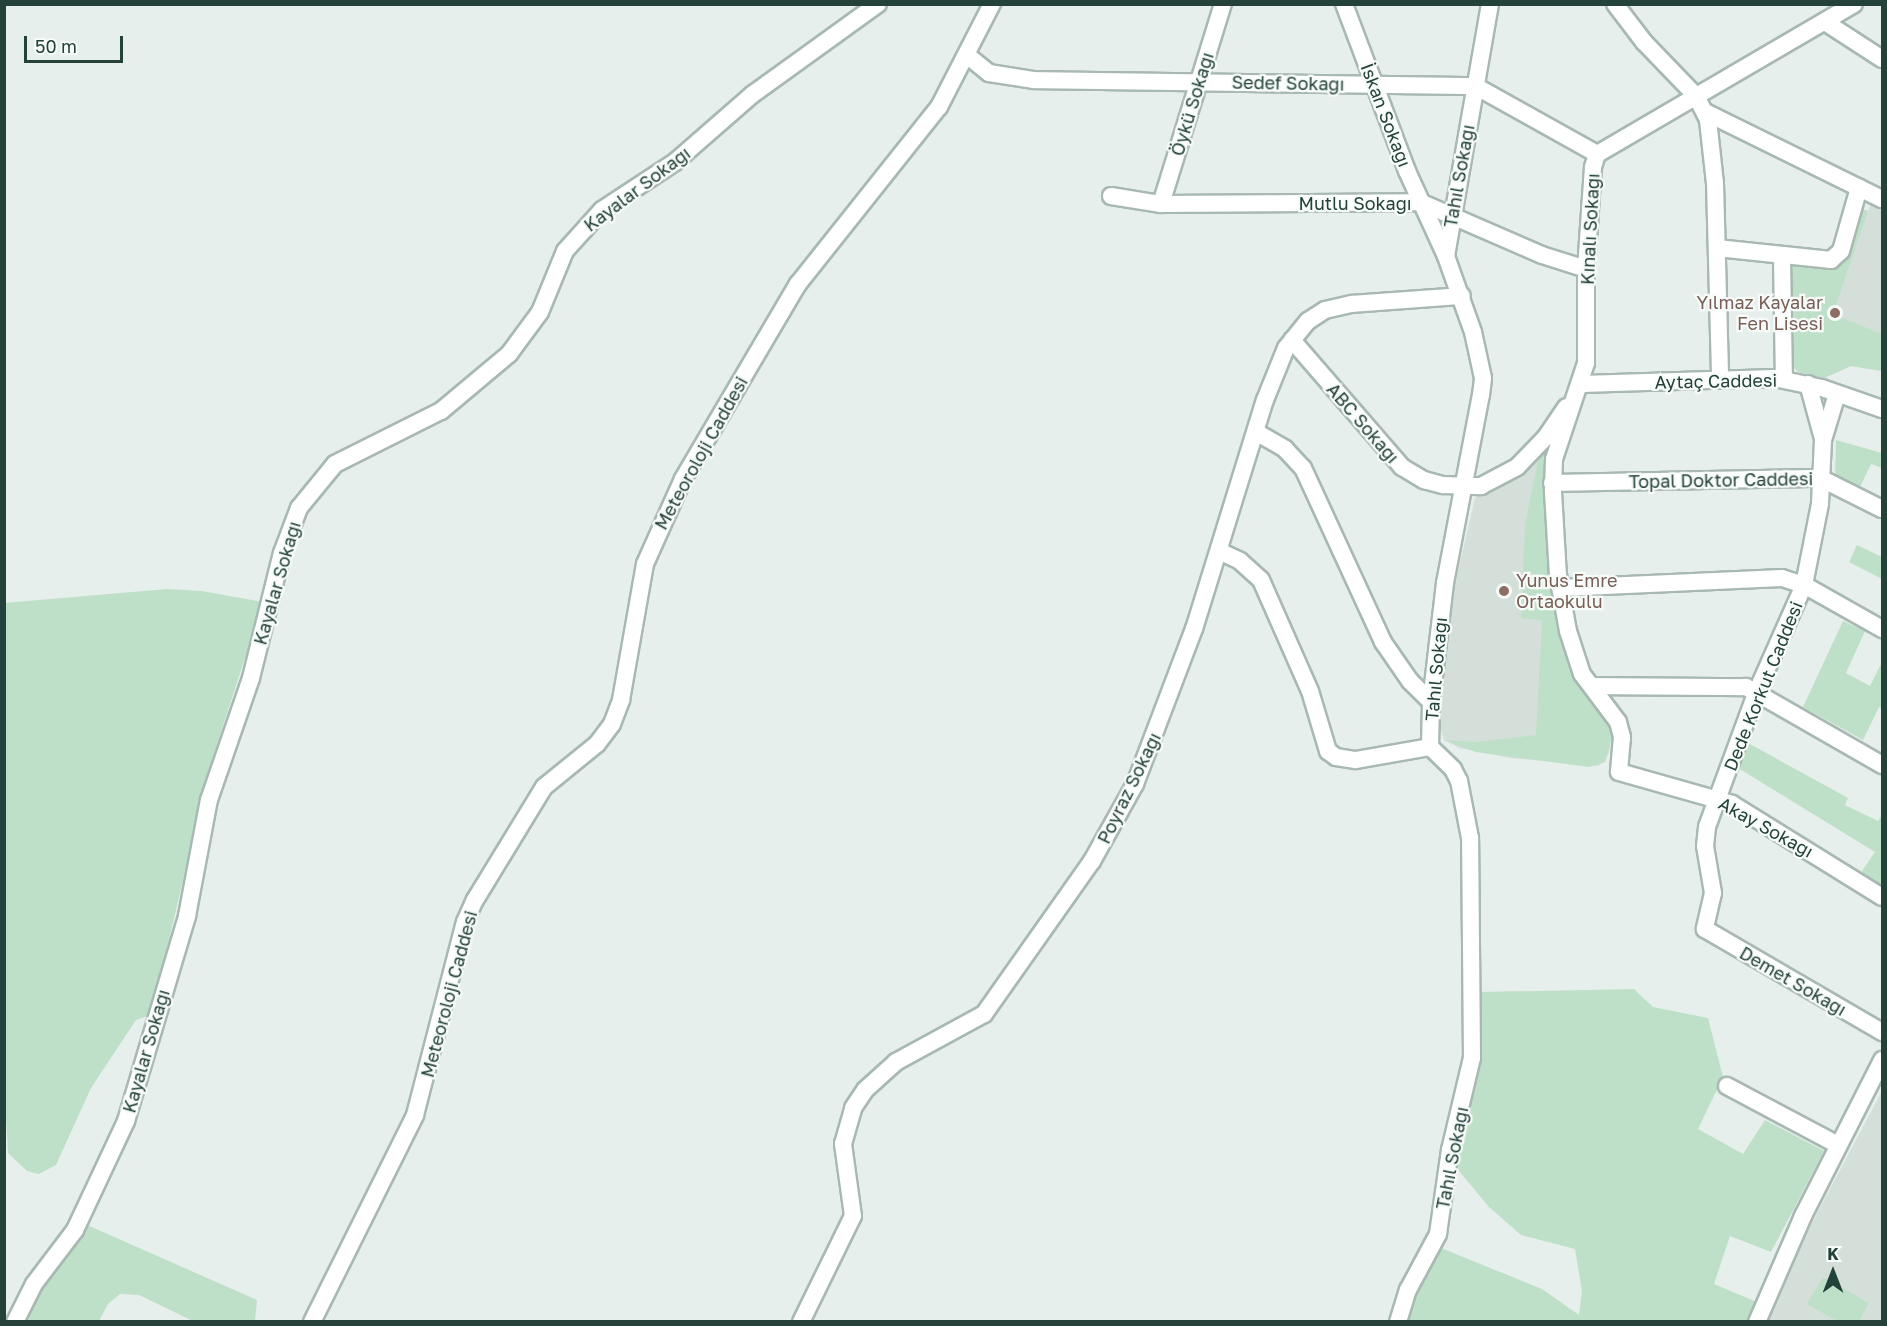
<!DOCTYPE html>
<html>
<head>
<meta charset="utf-8">
<style>
	body { margin:0 }
	#map { position:relative; width:1887px; height:1326px; overflow:hidden; background:#e6efeb; font-family:"Golos Text",sans-serif }
	div>[style] { position:absolute }
	.built>* { inset:0; background:#d4dfda }
	.green>* { inset:0; background:#bfe0c8 }
	.roads { filter:drop-shadow(2px 0 #a8b8b2) drop-shadow(-2px 0 #a8b8b2) drop-shadow(0 2px #a8b8b2) drop-shadow(0 -2px #a8b8b2) }
	.minor>* { height:16px; margin:-8px; padding:0 8px; transform-origin:8px; border-radius:8px; background:#fff }
	.dots>* { width:16px; height:16px; translate:-50% -50%; box-sizing:border-box; border:3px solid #f7fbf9; border-radius:50% }
	span { translate:-50% -50%; white-space:nowrap; text-align:center; line-height:1.15; -webkit-text-stroke:4.5px #f7fbf9; paint-order:stroke }
	.street-label { font-size:18px; color:#24423a }
	.education-label { font-size:18px; color:#785e54 }
	.right { translate:-100% -50%; text-align:right }
	.left { translate:0 -50%; text-align:left }
	.frame { position:absolute; inset:0; border:6px solid #24423a; pointer-events:none }
	.north { position:absolute; left:1803px; top:1242px; width:60px; height:60px; -webkit-text-stroke:4px #f7fbf9; paint-order:stroke; rotate:0deg; font-size:16px; font-weight:700; line-height:24px; text-align:center; color:#24423a }
	.north::after { content:''; display:block; margin:auto; width:21px; height:27px; background:#24423a; clip-path:polygon(50% 0,100% 100%,50% 72%,0 100%) }
	.scale { position:absolute; left:24px; top:36px; width:99px; height:27px; box-sizing:border-box; border:3px solid #24423a; border-top:0; padding-left:8px; font-size:18px; line-height:21px; white-space:nowrap; color:#24423a; -webkit-text-stroke:4px #f7fbf9; paint-order:stroke }
</style>
</head>
<body>
<div id="map">
	<div class="built">
		<i style="clip-path:polygon(1870px 205px,1882px 210px,1882px 371px,1851px 366px,1824px 378px,1798px 372px,1794px 368px,1831px 266px,1861px 209px,1868px 211px)"></i>
		<i style="clip-path:polygon(1547px 443px,1551px 553px,1611px 747px,1605px 762px,1597px 766px,1510px 758px,1459px 748px,1444px 740px,1437px 720px,1451px 602px,1475px 498px,1538px 461px)"></i>
		<i style="clip-path:polygon(1882px 1091px,1882px 1321px,1768px 1320px,1797px 1251px)"></i>
	</div>
	<div class="green">
		<i style="clip-path:polygon(1861px 209px,1868px 211px,1833px 314px,1882px 334px,1882px 371px,1851px 366px,1824px 378px,1798px 372px,1790px 362px,1789px 262px,1831px 266px)"></i>
		<i style="clip-path:polygon(1557px 436px,1557px 606px,1613px 734px,1605px 762px,1589px 767px,1476px 752px,1444px 740px,1476px 742px,1536px 735px,1542px 620px,1521px 618px,1525px 524px,1538px 461px,1547px 443px)"></i>
		<i style="clip-path:polygon(1836px 440px,1882px 453px,1882px 468px,1871px 464px,1859px 489px,1835px 479px)"></i>
		<i style="clip-path:polygon(1857px 545px,1882px 557px,1882px 579px,1849px 562px)"></i>
		<i style="clip-path:polygon(167px 589px,202px 591px,263px 602px,211px 763px,151px 1015px,136px 1020px,91px 1088px,56px 1165px,39px 1174px,27px 1171px,8px 1153px,4px 1083px,4px 603px)"></i>
		<i style="clip-path:polygon(1843px 621px,1865px 631px,1846px 673px,1870px 686px,1882px 662px,1882px 708px,1879px 707px,1863px 740px,1803px 707px)"></i>
		<i style="clip-path:polygon(1748px 743px,1848px 798px,1845px 805px,1878px 821px,1882px 815px,1882px 887px,1860px 874px,1875px 852px,1738px 768px)"></i>
		<i style="clip-path:polygon(1634px 989px,1653px 1007px,1708px 1018px,1723px 1077px,1698px 1129px,1743px 1154px,1765px 1120px,1824px 1151px,1771px 1252px,1730px 1236px,1714px 1284px,1759px 1303px,1748px 1321px,1404px 1322px,1412px 1295px,1441px 1248px,1542px 1289px,1579px 1315px,1582px 1291px,1575px 1249px,1521px 1235px,1489px 1207px,1454px 1165px,1479px 1071px,1479px 992px)"></i>
		<i style="clip-path:polygon(85px 1224px,257px 1300px,255px 1321px,193px 1321px,139px 1295px,120px 1294px,108px 1304px,99px 1321px,21px 1322px,37px 1290px)"></i>
		<i style="clip-path:polygon(1823px 1277px,1869px 1303px,1859px 1321px,1837px 1321px,1807px 1304px)"></i>
	</div>
	<div class="roads">
		<div class="minor">
			<i style="left:1344px;top:4px;width:178px;rotate:69.3deg"></i>
			<i style="left:1407px;top:171px;width:94px;rotate:65.4deg"></i>
			<i style="left:1615px;top:4px;width:48px;rotate:52.7deg"></i>
			<i style="left:1644px;top:42px;width:75px;rotate:46.1deg"></i>
			<i style="left:1696px;top:96px;width:27px;rotate:63deg"></i>
			<i style="left:1708px;top:120px;width:63px;rotate:83.7deg"></i>
			<i style="left:1715px;top:183px;width:196px;rotate:88.5deg"></i>
			<i style="left:1854px;top:4px;width:298px;rotate:149.7deg"></i>
			<i style="left:1597px;top:154px;width:14px;rotate:107deg"></i>
			<i style="left:1593px;top:167px;width:102px;rotate:93.9deg"></i>
			<i style="left:1586px;top:269px;width:94px;rotate:90deg"></i>
			<i style="left:1586px;top:363px;width:101px;rotate:108.4deg"></i>
			<i style="left:1554px;top:459px;width:33px;rotate:92deg"></i>
			<i style="left:1553px;top:492px;width:83px;rotate:86.6deg"></i>
			<i style="left:1558px;top:575px;width:57px;rotate:79.9deg"></i>
			<i style="left:1568px;top:631px;width:45px;rotate:72deg"></i>
			<i style="left:1582px;top:674px;width:60px;rotate:53.1deg"></i>
			<i style="left:1618px;top:722px;width:16px;rotate:75deg"></i>
			<i style="left:1622px;top:737px;width:35px;rotate:95deg"></i>
			<i style="left:1619px;top:772px;width:117px;rotate:15.8deg"></i>
			<i style="left:1732px;top:804px;width:176px;rotate:31.8deg"></i>
			<i style="left:1825px;top:22px;width:68px;rotate:33deg"></i>
			<i style="left:968px;top:56px;width:27px;rotate:39deg"></i>
			<i style="left:989px;top:73px;width:46px;rotate:8.8deg"></i>
			<i style="left:1034px;top:80px;width:441px;rotate:0.8deg"></i>
			<i style="left:1475px;top:86px;width:140px;rotate:29.1deg"></i>
			<i style="left:1705px;top:112px;width:197px;rotate:26.2deg"></i>
			<i style="left:1111px;top:196px;width:51px;rotate:9.1deg"></i>
			<i style="left:1161px;top:204px;width:259px;rotate:-0.4deg"></i>
			<i style="left:1420px;top:202px;width:133px;rotate:23.5deg"></i>
			<i style="left:1542px;top:255px;width:46px;rotate:17.7deg"></i>
			<i style="left:1161px;top:204px;width:209px;rotate:-72.8deg"></i>
			<i style="left:1717px;top:248px;width:115px;rotate:6deg"></i>
			<i style="left:1831px;top:260px;width:13px;rotate:-42deg"></i>
			<i style="left:1841px;top:251px;width:66px;rotate:-74.1deg"></i>
			<i style="left:1782px;top:256px;width:123px;rotate:89.1deg"></i>
			<i style="left:1292px;top:340px;width:168px;rotate:49.1deg"></i>
			<i style="left:1402px;top:467px;width:26px;rotate:31deg"></i>
			<i style="left:1424px;top:480px;width:20px;rotate:15deg"></i>
			<i style="left:1443px;top:485px;width:38px;rotate:2deg"></i>
			<i style="left:1481px;top:486px;width:41px;rotate:-27.8deg"></i>
			<i style="left:1517px;top:467px;width:42px;rotate:-46deg"></i>
			<i style="left:1546px;top:437px;width:36px;rotate:-56deg"></i>
			<i style="left:1582px;top:384px;width:192px;rotate:-1.8deg"></i>
			<i style="left:1774px;top:378px;width:49px;rotate:11.8deg"></i>
			<i style="left:1822px;top:388px;width:64px;rotate:19.3deg"></i>
			<i style="left:1808px;top:384px;width:57px;rotate:74.7deg"></i>
			<i style="left:1837px;top:394px;width:48px;rotate:106.9deg"></i>
			<i style="left:1823px;top:440px;width:64px;rotate:92.7deg"></i>
			<i style="left:1820px;top:504px;width:83px;rotate:101.2deg"></i>
			<i style="left:1804px;top:585px;width:116px;rotate:113.9deg"></i>
			<i style="left:1757px;top:691px;width:145px;rotate:110.2deg"></i>
			<i style="left:1707px;top:827px;width:19px;rotate:96deg"></i>
			<i style="left:1705px;top:846px;width:48px;rotate:80.3deg"></i>
			<i style="left:1713px;top:893px;width:37px;rotate:103deg"></i>
			<i style="left:1705px;top:929px;width:205px;rotate:30.2deg"></i>
			<i style="left:1256px;top:432px;width:34px;rotate:30deg"></i>
			<i style="left:1285px;top:449px;width:26px;rotate:47deg"></i>
			<i style="left:1303px;top:468px;width:192px;rotate:65.3deg"></i>
			<i style="left:1383px;top:642px;width:47px;rotate:55.3deg"></i>
			<i style="left:1410px;top:681px;width:30px;rotate:45deg"></i>
			<i style="left:1552px;top:483px;width:259px;rotate:-1.1deg"></i>
			<i style="left:1811px;top:478px;width:11px;rotate:5deg"></i>
			<i style="left:1822px;top:479px;width:67px;rotate:26.6deg"></i>
			<i style="left:1219px;top:551px;width:23px;rotate:25deg"></i>
			<i style="left:1240px;top:561px;width:28px;rotate:42deg"></i>
			<i style="left:1261px;top:580px;width:121px;rotate:66.2deg"></i>
			<i style="left:1310px;top:691px;width:63px;rotate:73.3deg"></i>
			<i style="left:1328px;top:751px;width:10px;rotate:37deg"></i>
			<i style="left:1336px;top:757px;width:20px;rotate:9deg"></i>
			<i style="left:1356px;top:760px;width:75px;rotate:-10deg"></i>
			<i style="left:1560px;top:588px;width:222px;rotate:-2.6deg"></i>
			<i style="left:1782px;top:578px;width:23px;rotate:18deg"></i>
			<i style="left:1804px;top:585px;width:90px;rotate:29.4deg"></i>
			<i style="left:1592px;top:686px;width:154px;rotate:0.4deg"></i>
			<i style="left:1746px;top:687px;width:157px;rotate:29.8deg"></i>
			<i style="left:1727px;top:1086px;width:126px;rotate:28deg"></i>
			<i style="left:15px;top:1322px;width:42px;rotate:-63.4deg"></i>
			<i style="left:34px;top:1284px;width:68px;rotate:-52.8deg"></i>
			<i style="left:75px;top:1230px;width:120px;rotate:-64.9deg"></i>
			<i style="left:126px;top:1121px;width:214px;rotate:-73.4deg"></i>
			<i style="left:187px;top:916px;width:118px;rotate:-79.3deg"></i>
			<i style="left:209px;top:800px;width:129px;rotate:-71deg"></i>
			<i style="left:251px;top:678px;width:129px;rotate:-76.1deg"></i>
			<i style="left:282px;top:553px;width:48px;rotate:-69.3deg"></i>
			<i style="left:299px;top:508px;width:57px;rotate:-50.7deg"></i>
			<i style="left:335px;top:464px;width:119px;rotate:-26.6deg"></i>
			<i style="left:441px;top:411px;width:89px;rotate:-40deg"></i>
			<i style="left:509px;top:354px;width:52px;rotate:-53.6deg"></i>
			<i style="left:540px;top:312px;width:66px;rotate:-67.7deg"></i>
			<i style="left:565px;top:251px;width:55px;rotate:-47.9deg"></i>
			<i style="left:602px;top:210px;width:87px;rotate:-33.3deg"></i>
			<i style="left:675px;top:162px;width:103px;rotate:-41.1deg"></i>
			<i style="left:753px;top:94px;width:154px;rotate:-35.8deg"></i>
			<i style="left:312px;top:1322px;width:231px;rotate:-63.5deg"></i>
			<i style="left:415px;top:1115px;width:199px;rotate:-75.5deg"></i>
			<i style="left:465px;top:922px;width:24px;rotate:-66deg"></i>
			<i style="left:475px;top:900px;width:132px;rotate:-58.6deg"></i>
			<i style="left:544px;top:787px;width:68px;rotate:-39.1deg"></i>
			<i style="left:597px;top:744px;width:25px;rotate:-53deg"></i>
			<i style="left:612px;top:724px;width:26px;rotate:-69deg"></i>
			<i style="left:621px;top:700px;width:138px;rotate:-80deg"></i>
			<i style="left:645px;top:564px;width:93px;rotate:-65.9deg"></i>
			<i style="left:683px;top:479px;width:226px;rotate:-59.5deg"></i>
			<i style="left:798px;top:284px;width:226px;rotate:-51.5deg"></i>
			<i style="left:939px;top:107px;width:116px;rotate:-62.8deg"></i>
			<i style="left:801px;top:1322px;width:118px;rotate:-63.9deg"></i>
			<i style="left:853px;top:1216px;width:73px;rotate:-97.9deg"></i>
			<i style="left:843px;top:1144px;width:37px;rotate:-74deg"></i>
			<i style="left:853px;top:1108px;width:22px;rotate:-56deg"></i>
			<i style="left:865px;top:1090px;width:42px;rotate:-42.1deg"></i>
			<i style="left:896px;top:1062px;width:100px;rotate:-28.6deg"></i>
			<i style="left:984px;top:1014px;width:187px;rotate:-54.8deg"></i>
			<i style="left:1092px;top:861px;width:88px;rotate:-60.8deg"></i>
			<i style="left:1135px;top:784px;width:166px;rotate:-69.2deg"></i>
			<i style="left:1194px;top:629px;width:240px;rotate:-72.8deg"></i>
			<i style="left:1265px;top:400px;width:56px;rotate:-68deg"></i>
			<i style="left:1286px;top:348px;width:35px;rotate:-51deg"></i>
			<i style="left:1308px;top:321px;width:20px;rotate:-33deg"></i>
			<i style="left:1325px;top:310px;width:28px;rotate:-13deg"></i>
			<i style="left:1352px;top:304px;width:110px;rotate:-4.2deg"></i>
			<i style="left:1398px;top:1322px;width:34px;rotate:-73deg"></i>
			<i style="left:1408px;top:1290px;width:64px;rotate:-61.8deg"></i>
			<i style="left:1438px;top:1234px;width:85px;rotate:-81.9deg"></i>
			<i style="left:1450px;top:1150px;width:95px;rotate:-76.6deg"></i>
			<i style="left:1472px;top:1058px;width:220px;rotate:-90.5deg"></i>
			<i style="left:1470px;top:838px;width:58px;rotate:-100.9deg"></i>
			<i style="left:1459px;top:781px;width:13px;rotate:-117deg"></i>
			<i style="left:1453px;top:769px;width:32px;rotate:-136deg"></i>
			<i style="left:1430px;top:747px;width:45px;rotate:-88.7deg"></i>
			<i style="left:1431px;top:702px;width:120px;rotate:-83.3deg"></i>
			<i style="left:1445px;top:583px;width:191px;rotate:-79.2deg"></i>
			<i style="left:1481px;top:395px;width:17px;rotate:-83deg"></i>
			<i style="left:1483px;top:378px;width:47px;rotate:-102.3deg"></i>
			<i style="left:1473px;top:332px;width:81px;rotate:-109.6deg"></i>
			<i style="left:1446px;top:256px;width:256px;rotate:-80.1deg"></i>
			<i style="left:1757px;top:1322px;width:116px;rotate:-66.5deg"></i>
			<i style="left:1803px;top:1216px;width:175px;rotate:-63.1deg"></i>
		</div>
	</div>
	<div class="dots">
		<i style="left:1835px;top:313px;background:#8d6e63"></i>
		<i style="left:1504px;top:591px;background:#8d6e63"></i>
	</div>
	<div class="street-label">
		<span style="left:1288px;top:83px;rotate:1deg">Sedef Sokağı</span>
		<span style="left:1192px;top:104px;rotate:-73deg">Öykü Sokağı</span>
		<span style="left:1386px;top:115px;rotate:69deg">İskan Sokağı</span>
		<span style="left:1459px;top:176px;rotate:-80deg">Tahıl Sokağı</span>
		<span style="left:637px;top:189px;rotate:-37deg">Kayalar Sokağı</span>
		<span style="left:1355px;top:203px">Mutlu Sokağı</span>
		<span style="left:1590px;top:229px;rotate:-87deg">Kınalı Sokağı</span>
		<span style="left:1716px;top:381px;rotate:-1deg">Aytaç Caddesi</span>
		<span style="left:1363px;top:423px;rotate:49deg">ABC Sokağı</span>
		<span style="left:701px;top:453px;rotate:-61deg">Meteoroloji Caddesi</span>
		<span style="left:1721px;top:480px;rotate:-1deg">Topal Doktor Caddesi</span>
		<span style="left:277px;top:583px;rotate:-74deg">Kayalar Sokağı</span>
		<span style="left:1436px;top:669px;rotate:-85deg">Tahıl Sokağı</span>
		<span style="left:1763px;top:686px;rotate:-68deg">Dede Korkut Caddesi</span>
		<span style="left:1129px;top:788px;rotate:-64deg">Poyraz Sokağı</span>
		<span style="left:1766px;top:827px;rotate:29deg">Akay Sokağı</span>
		<span style="left:1793px;top:981px;rotate:30deg">Demet Sokağı</span>
		<span style="left:449px;top:994px;rotate:-75deg">Meteoroloji Caddesi</span>
		<span style="left:146px;top:1051px;rotate:-74deg">Kayalar Sokağı</span>
		<span style="left:1452px;top:1158px;rotate:-79deg">Tahıl Sokağı</span>
	</div>
	<div class="education-label">
		<span class="right" style="left:1823px;top:313px">Yılmaz Kayalar<br>Fen Lisesi</span>
		<span class="left" style="left:1516px;top:591px">Yunus Emre<br>Ortaokulu</span>
	</div>
	<div class="frame"></div>
	<div class="north">K</div>
	<div class="scale">50 m</div>
</div>
</body>
</html>
